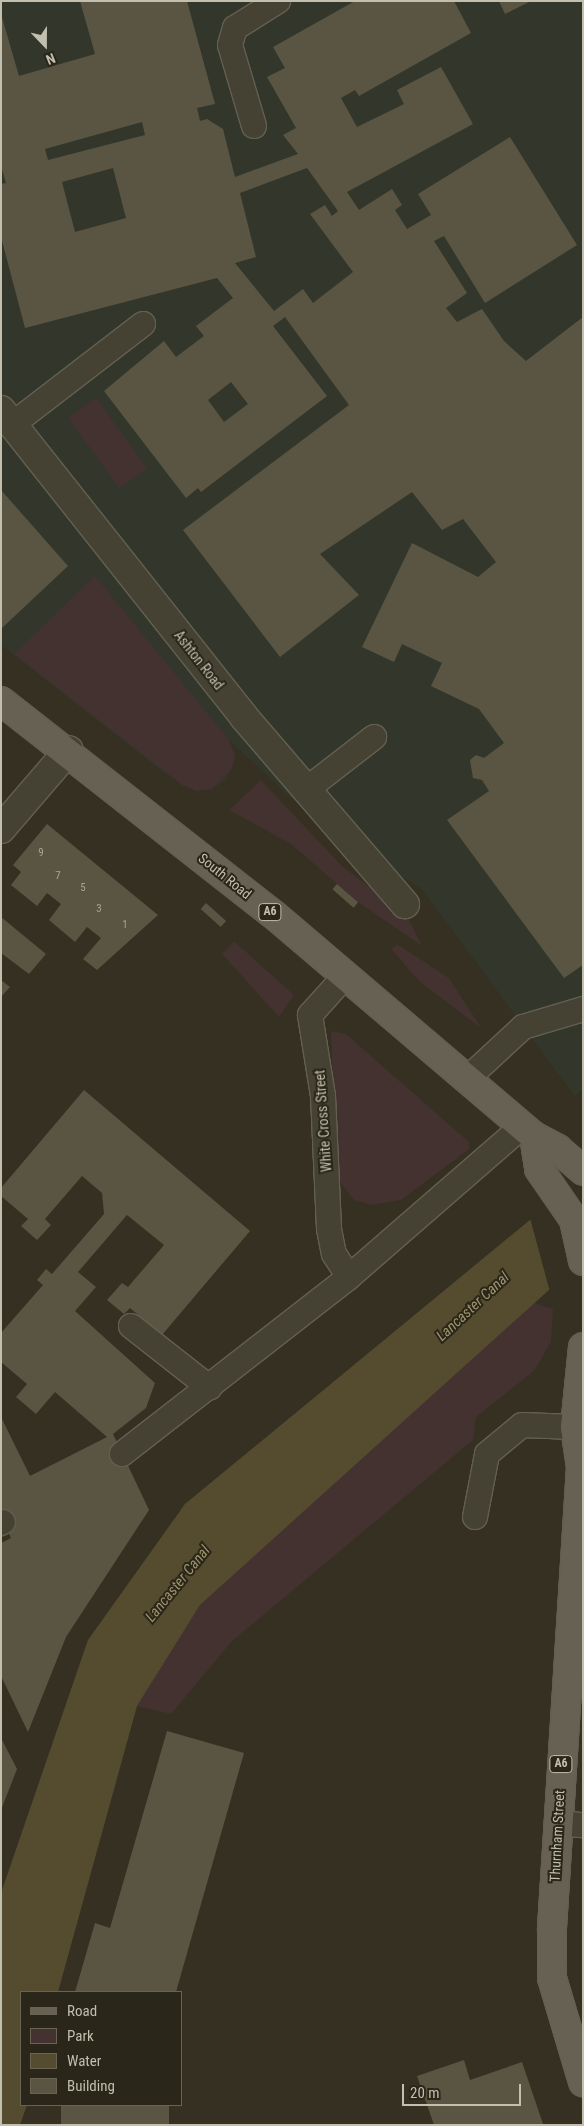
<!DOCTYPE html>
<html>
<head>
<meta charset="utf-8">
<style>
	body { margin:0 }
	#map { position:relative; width:584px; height:2126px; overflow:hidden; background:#353021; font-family:"Roboto Condensed",sans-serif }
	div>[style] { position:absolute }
	.medical>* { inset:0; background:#33372b }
	.green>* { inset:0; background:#433230; transform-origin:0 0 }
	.water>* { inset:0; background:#554c30 }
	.pier>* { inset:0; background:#353021 }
	.building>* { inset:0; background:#595542; transform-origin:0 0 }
	.roads { filter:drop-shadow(1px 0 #636051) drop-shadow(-1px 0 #636051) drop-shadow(0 1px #636051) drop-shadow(0 -1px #636051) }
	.lane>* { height:24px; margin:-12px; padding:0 12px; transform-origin:12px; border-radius:12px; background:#454234 }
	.street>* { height:28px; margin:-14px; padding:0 14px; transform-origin:14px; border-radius:14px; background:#454234 }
	.primary>* { height:28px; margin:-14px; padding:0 14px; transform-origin:14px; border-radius:14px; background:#666152 }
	span { translate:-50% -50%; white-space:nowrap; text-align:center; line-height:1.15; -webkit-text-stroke:4px #2a261a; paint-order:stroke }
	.number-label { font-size:11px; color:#a8a493 }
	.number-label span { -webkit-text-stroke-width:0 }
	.shield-label span { padding:1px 4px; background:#2a261a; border:1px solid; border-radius:4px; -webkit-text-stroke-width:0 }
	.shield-label { font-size:12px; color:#c2bfae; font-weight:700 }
	.street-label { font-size:14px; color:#c2bfae }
	.water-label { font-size:15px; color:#a09369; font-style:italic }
	.frame { position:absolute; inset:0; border:2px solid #c2bfae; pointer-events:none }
	.legend { position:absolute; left:20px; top:1991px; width:162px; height:115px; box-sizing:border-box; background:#2a261a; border:1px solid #676355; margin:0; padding:6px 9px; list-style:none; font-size:15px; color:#c2bfae }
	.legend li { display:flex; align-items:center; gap:10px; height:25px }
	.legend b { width:25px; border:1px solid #676355 }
	.north { position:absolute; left:20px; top:20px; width:50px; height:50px; -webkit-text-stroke:4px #2a261a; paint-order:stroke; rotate:158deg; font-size:14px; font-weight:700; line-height:20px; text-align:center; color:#c2bfae }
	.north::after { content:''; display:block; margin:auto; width:18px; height:22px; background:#c2bfae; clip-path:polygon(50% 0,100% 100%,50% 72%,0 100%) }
	.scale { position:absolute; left:402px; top:2084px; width:119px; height:22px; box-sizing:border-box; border:2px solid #c2bfae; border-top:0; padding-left:6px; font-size:15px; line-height:18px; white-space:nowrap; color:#c2bfae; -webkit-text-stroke:4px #2a261a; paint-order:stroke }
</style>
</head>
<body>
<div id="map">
	<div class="medical">
		<i style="clip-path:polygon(1px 1px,583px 1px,583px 1088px,575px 1096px,420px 887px,332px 836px,230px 741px,235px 756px,227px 779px,212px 789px,196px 791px,163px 772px,1px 645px)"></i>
	</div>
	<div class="green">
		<i style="left:96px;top:398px;width:87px;height:34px;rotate:54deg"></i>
		<i style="clip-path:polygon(95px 576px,229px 740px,235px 756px,232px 769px,212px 789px,196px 791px,182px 785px,14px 654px)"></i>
		<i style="clip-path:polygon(261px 780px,342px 866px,407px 916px,422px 946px,358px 902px,291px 844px,229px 810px)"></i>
		<i style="clip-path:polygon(234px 941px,294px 995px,279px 1017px,222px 954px)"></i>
		<i style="clip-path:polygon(397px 944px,449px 978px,482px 1029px,420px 982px,391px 949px)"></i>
		<i style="clip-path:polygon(331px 1031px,346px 1034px,469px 1142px,469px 1149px,401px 1200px,372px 1205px,354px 1200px,336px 1177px)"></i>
		<i style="clip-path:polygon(534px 1303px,553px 1309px,551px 1342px,534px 1371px,476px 1417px,473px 1440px,232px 1641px,171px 1714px,137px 1706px,200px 1605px)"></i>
	</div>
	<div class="water">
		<i style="clip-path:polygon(542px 1210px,583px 1252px,550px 1289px,200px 1605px,137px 1706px,58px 1992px,21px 1992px,21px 2105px,27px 2105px,20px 2125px,1px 2125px,1px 1893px,88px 1640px,185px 1504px)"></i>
	</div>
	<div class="pier">
		<i style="clip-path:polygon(583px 1163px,583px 1256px,550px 1292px,530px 1218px)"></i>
	</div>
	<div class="building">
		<i style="clip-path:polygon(evenodd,80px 1px,187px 1px,215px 104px,197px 108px,200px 121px,207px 119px,223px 129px,235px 177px,298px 154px,283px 135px,296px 128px,267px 77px,285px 68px,273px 47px,355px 1px,454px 1px,471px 33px,359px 96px,355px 90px,341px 98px,357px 127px,404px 104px,397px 90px,441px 67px,473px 124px,347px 192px,359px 210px,392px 189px,402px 205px,395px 210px,407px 229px,431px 215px,418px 194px,510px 137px,577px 245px,485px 303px,444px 236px,434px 241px,467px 293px,446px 308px,457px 322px,482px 309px,504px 341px,526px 361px,583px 317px,583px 965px,564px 978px,447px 820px,489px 791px,482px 780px,473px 778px,470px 760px,476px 755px,484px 758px,504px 743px,479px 709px,431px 686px,442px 663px,402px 644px,394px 662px,362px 647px,412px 543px,478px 577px,496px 562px,463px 519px,442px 530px,412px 492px,320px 554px,359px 595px,280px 657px,183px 530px,349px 405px,285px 317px,273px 326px,327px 396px,201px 492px,198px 488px,186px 498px,104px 391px,164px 341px,176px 357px,204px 336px,196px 326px,233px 298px,217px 278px,25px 328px,1px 237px,1px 184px,6px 183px,1px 166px,1px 14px,19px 76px,95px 54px,80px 1px,142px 122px,145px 135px,48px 160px,45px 149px,142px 122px,80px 1px,113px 168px,126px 218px,75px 232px,62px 182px,113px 168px,80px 1px,307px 168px,338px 211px,332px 216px,325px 205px,310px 214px,353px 272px,313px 303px,303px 289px,274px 311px,235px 263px,256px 257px,240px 193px,307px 168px,80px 1px,231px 382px,248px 404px,224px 422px,208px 400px,231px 382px)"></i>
		<i style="clip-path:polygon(499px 1px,531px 1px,505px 14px)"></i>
		<i style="clip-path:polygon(1px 490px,68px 566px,1px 629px)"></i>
		<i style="clip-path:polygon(47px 824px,158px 915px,97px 970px,83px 959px,101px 938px,87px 927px,75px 942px,49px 920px,61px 904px,47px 893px,37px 906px,11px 885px,21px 872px,13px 865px)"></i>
		<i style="left:337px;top:884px;width:28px;height:7px;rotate:41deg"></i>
		<i style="left:206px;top:903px;width:27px;height:8px;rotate:42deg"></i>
		<i style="clip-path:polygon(1px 917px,46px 954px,29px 974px,1px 953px)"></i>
		<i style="clip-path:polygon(1px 980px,10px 987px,1px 997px)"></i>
		<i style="clip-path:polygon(84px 1090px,250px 1231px,162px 1335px,130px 1308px,124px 1314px,107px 1300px,122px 1283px,128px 1287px,164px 1245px,127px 1215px,78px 1272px,96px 1287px,75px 1311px,155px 1383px,146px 1408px,113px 1434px,149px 1510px,66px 1637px,28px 1732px,1px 1676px,1px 1543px,11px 1538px,1px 1517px,1px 1417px,30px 1476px,107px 1437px,55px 1392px,36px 1414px,16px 1397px,27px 1384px,1px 1362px,1px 1333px,43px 1285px,37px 1280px,46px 1269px,52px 1274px,104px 1214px,102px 1193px,82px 1176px,45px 1219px,51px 1225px,37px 1240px,21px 1226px,28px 1219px,1px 1196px,1px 1188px)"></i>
		<i style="clip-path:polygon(167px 1731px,244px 1753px,176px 1992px,75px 1992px,95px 1923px,110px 1928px)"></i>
		<i style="clip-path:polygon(1px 1738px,17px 1769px,1px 1810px)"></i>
		<i style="clip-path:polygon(464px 2060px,470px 2080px,522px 2062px,543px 2124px,434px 2125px,417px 2076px)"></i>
		<i style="left:61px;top:2105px;width:108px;height:21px"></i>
	</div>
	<div class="roads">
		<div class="lane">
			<i style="left:254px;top:126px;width:84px;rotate:-106.5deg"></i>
			<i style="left:230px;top:45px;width:18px;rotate:-74deg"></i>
			<i style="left:235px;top:28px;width:51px;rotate:-32.1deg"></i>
			<i style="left:13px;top:424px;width:164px;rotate:-37.6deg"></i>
			<i style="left:307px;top:789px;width:85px;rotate:-37.8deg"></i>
			<i style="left:346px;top:975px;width:54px;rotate:132deg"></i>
			<i style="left:310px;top:1015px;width:82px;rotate:80.9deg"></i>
			<i style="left:323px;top:1096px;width:133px;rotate:87.4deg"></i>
			<i style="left:329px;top:1229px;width:25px;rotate:79deg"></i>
			<i style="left:334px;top:1254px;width:27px;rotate:57deg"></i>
			<i style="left:468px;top:1078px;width:75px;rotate:-42.8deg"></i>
			<i style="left:523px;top:1027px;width:63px;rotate:-16.7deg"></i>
			<i style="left:131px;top:1326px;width:100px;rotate:38.1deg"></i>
			<i style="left:122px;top:1454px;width:288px;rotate:-37.9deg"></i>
			<i style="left:349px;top:1277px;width:230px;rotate:-41deg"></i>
			<i style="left:475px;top:1517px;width:64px;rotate:-79.2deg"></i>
			<i style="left:487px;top:1454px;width:45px;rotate:-39.6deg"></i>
			<i style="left:522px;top:1425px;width:53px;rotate:2.2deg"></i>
			<i style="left:1px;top:1523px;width:2px;rotate:-27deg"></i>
			<i style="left:558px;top:1823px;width:25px;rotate:5deg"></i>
		</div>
		<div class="street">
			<i style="left:1px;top:410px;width:392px;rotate:51.6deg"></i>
			<i style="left:244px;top:717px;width:247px;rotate:49.3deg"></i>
			<i style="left:1px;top:829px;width:104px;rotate:-49.3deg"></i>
		</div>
		<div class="primary">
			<i style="left:1px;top:701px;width:345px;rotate:38.1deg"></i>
			<i style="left:273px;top:914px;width:343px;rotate:40.4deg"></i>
			<i style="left:534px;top:1136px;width:27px;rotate:28deg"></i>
			<i style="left:558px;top:1149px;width:33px;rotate:41deg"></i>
			<i style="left:534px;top:1136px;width:33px;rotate:81deg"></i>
			<i style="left:539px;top:1169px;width:62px;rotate:55.5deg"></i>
			<i style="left:574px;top:1220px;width:42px;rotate:77.6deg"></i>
			<i style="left:583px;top:1347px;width:80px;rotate:95.7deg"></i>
			<i style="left:575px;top:1427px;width:40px;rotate:81.5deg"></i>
			<i style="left:581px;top:1467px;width:464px;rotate:93.6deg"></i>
			<i style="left:552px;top:1930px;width:48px;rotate:90deg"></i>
			<i style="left:552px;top:1978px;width:109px;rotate:73.4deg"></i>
		</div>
	</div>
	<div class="number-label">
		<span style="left:41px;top:853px">9</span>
		<span style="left:58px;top:876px">7</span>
		<span style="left:83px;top:888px">5</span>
		<span style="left:99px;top:909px">3</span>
		<span style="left:125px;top:925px">1</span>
	</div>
	<div class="shield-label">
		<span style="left:270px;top:912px">A6</span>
		<span style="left:561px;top:1764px">A6</span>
	</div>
	<div class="street-label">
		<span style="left:199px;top:660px;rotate:52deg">Ashton Road</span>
		<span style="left:225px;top:876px;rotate:39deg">South Road</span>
		<span style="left:323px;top:1121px;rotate:-94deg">White Cross Street</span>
		<span style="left:557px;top:1836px;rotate:-87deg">Thurnham Street</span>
	</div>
	<div class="water-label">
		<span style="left:473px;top:1307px;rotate:-43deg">Lancaster Canal</span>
		<span style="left:178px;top:1584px;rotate:-51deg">Lancaster Canal</span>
	</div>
	<div class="frame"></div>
	<ul class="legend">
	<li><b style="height:6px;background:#666152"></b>Road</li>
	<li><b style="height:14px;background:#433230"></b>Park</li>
	<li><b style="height:14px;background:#554c30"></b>Water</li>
	<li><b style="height:14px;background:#595542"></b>Building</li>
	</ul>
	<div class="north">N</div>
	<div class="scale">20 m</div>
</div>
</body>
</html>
